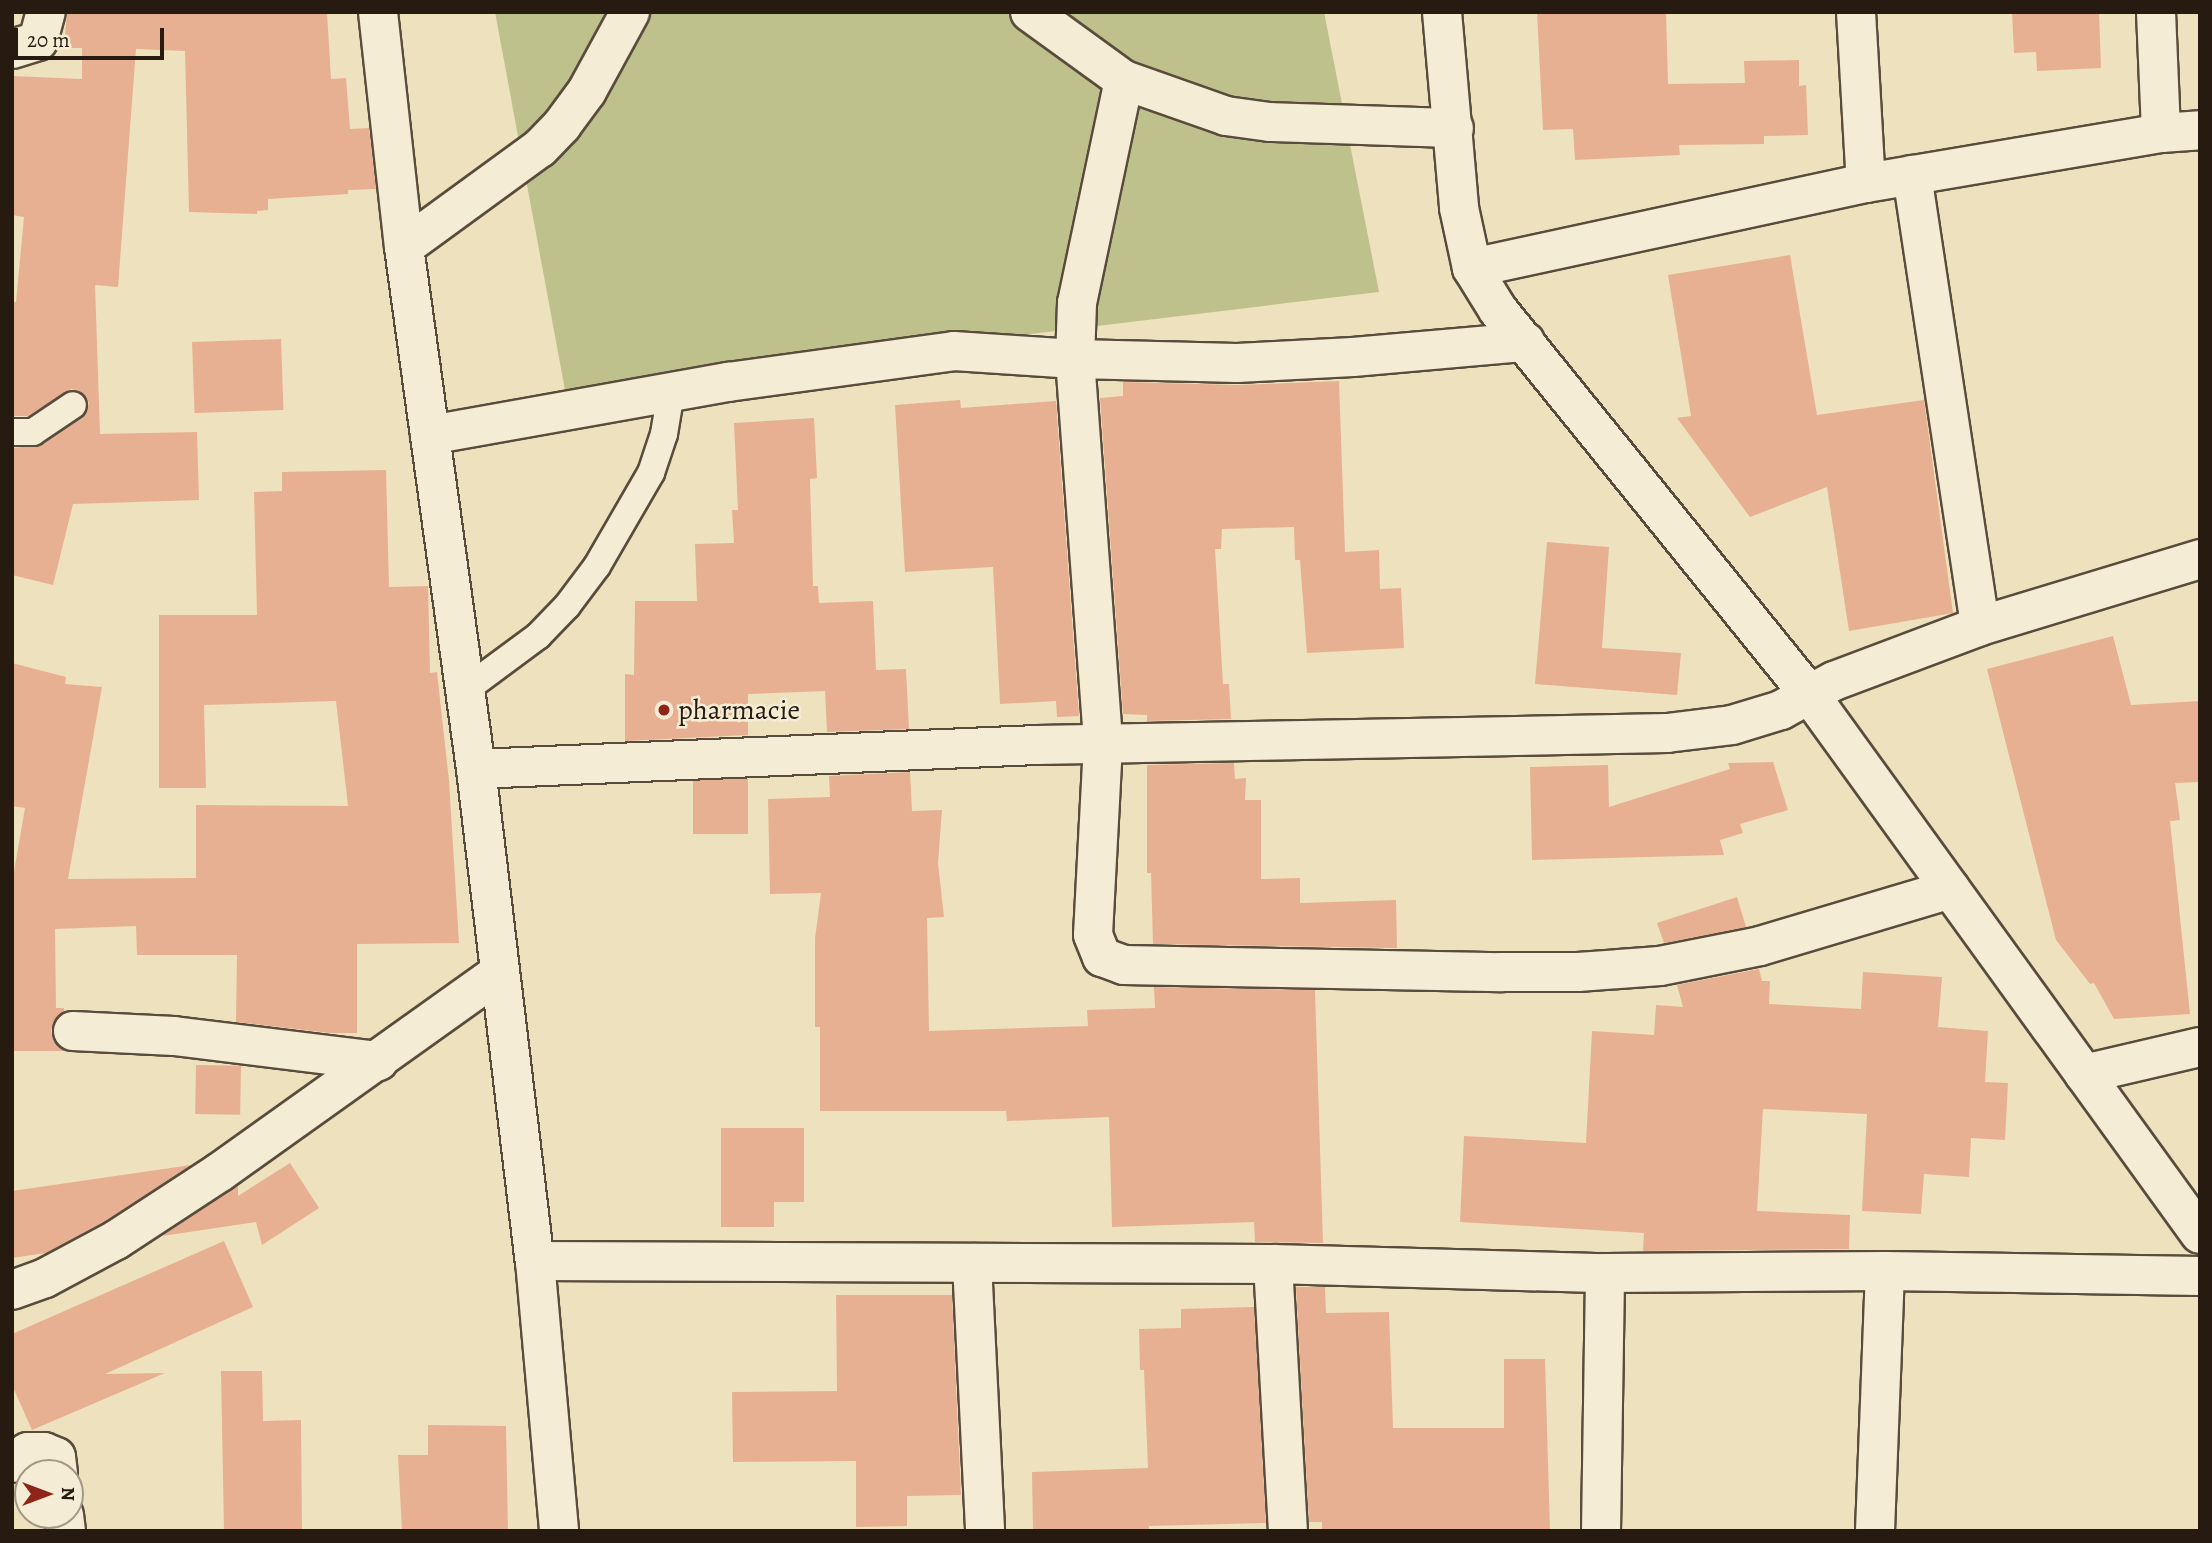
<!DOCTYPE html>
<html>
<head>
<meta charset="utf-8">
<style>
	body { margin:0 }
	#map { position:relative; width:2212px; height:1543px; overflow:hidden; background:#eee1bd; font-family:Alegreya,serif }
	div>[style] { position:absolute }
	.green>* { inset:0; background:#bfc18d }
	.building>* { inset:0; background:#e8b092; transform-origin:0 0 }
	.roads { filter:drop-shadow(2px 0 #594c3c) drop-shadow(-2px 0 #594c3c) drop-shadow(0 2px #594c3c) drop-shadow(0 -2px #594c3c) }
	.service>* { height:26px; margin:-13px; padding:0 13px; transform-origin:13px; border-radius:13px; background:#f4ecd4 }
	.minor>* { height:38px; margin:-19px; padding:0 19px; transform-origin:19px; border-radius:19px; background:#f4ecd4 }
	.dots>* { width:19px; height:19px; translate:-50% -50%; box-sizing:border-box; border:4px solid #f4ecd4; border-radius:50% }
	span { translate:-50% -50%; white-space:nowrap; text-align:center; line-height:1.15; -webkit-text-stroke:5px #f4ecd4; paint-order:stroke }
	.poi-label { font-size:28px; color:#271a11 }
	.left { translate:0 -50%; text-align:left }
	.frame { position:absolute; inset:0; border:14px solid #271a11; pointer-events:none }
	.north { position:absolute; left:14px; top:1459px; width:70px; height:70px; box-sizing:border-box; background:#f4ecd4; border:2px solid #a29886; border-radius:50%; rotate:90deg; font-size:19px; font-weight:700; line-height:28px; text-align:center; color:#271a11 }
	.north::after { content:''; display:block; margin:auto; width:24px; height:32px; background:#8f2418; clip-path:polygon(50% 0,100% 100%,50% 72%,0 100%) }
	.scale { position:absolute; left:14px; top:28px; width:150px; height:32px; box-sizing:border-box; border:4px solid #271a11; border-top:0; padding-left:9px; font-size:21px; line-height:24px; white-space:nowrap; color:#271a11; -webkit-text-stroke:5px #f4ecd4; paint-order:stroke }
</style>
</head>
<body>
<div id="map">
	<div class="green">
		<i style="clip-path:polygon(495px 12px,1324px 12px,1379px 292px,565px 390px)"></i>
	</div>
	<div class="building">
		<i style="clip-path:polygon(67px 12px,327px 12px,331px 79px,346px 78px,350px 129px,369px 128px,376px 189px,348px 190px,348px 194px,268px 199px,268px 210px,257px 211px,257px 214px,189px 212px,185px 51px,136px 49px,118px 287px,95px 285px,100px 434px,197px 432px,199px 500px,73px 504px,53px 585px,12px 575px,12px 448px,42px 445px,82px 418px,89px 403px,80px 391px,71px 389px,28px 416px,12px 416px,12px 302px,16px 302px,24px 217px,12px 215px,12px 76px,82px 79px,82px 48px,64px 48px)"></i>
		<i style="clip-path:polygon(1537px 12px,1666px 12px,1668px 84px,1745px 83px,1744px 61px,1799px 60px,1799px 86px,1806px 85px,1808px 135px,1764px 136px,1764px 144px,1679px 145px,1680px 155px,1575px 160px,1573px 129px,1543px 130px)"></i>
		<i style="clip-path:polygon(2012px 12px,2099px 12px,2101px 68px,2037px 71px,2036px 52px,2014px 53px)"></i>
		<i style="clip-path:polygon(1790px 255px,1817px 415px,1924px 400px,1953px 613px,1849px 631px,1827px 487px,1750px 517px,1677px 418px,1691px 416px,1668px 275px)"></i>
		<i style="left:281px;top:339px;width:71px;height:89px;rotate:88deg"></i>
		<i style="clip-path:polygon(1339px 381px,1345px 552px,1379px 550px,1380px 589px,1401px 588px,1404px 648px,1307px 653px,1300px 560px,1295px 560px,1294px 527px,1222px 529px,1221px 549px,1215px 549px,1223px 684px,1229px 684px,1231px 719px,1147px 721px,1147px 715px,1123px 714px,1100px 398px,1123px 396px,1123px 382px,1237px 385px)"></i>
		<i style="clip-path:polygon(960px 400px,961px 408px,1056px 401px,1079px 716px,1057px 717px,1056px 701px,1000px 704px,993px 567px,905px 572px,895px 405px)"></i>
		<i style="clip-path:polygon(814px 418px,817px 478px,810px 479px,813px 586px,818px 586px,819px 603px,873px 601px,876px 670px,906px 669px,909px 729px,827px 732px,825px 691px,748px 694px,748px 735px,625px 741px,625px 674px,634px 675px,635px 601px,697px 601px,695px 544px,734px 543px,732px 510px,738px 510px,734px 423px)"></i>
		<i style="clip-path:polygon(386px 470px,389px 587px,428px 586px,430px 673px,437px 672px,449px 781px,459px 943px,357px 944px,357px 1033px,330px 1033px,236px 1022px,237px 955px,137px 955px,136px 926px,55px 929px,56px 1008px,64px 1008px,64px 1011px,55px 1019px,51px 1031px,54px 1042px,65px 1051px,12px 1051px,12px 883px,25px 808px,12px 806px,12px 663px,66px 677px,65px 684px,102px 687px,68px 879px,196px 878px,196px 805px,348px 806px,336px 701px,204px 705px,206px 788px,159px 788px,159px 615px,257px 615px,254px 492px,282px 491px,282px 472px)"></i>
		<i style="clip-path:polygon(1547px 542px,1609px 547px,1602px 648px,1681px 653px,1677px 695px,1535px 684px)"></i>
		<i style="clip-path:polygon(2113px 636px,2131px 705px,2200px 701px,2200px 782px,2175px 783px,2180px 820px,2170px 821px,2190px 1014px,2114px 1019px,2094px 983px,2090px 984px,2056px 940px,1987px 669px)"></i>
		<i style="clip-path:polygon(1773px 762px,1788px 810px,1740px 824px,1743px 833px,1720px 840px,1724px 855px,1532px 860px,1530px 767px,1608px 765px,1609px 807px,1730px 769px,1728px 763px)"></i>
		<i style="clip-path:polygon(1234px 763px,1235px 779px,1246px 778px,1245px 800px,1261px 800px,1261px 879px,1300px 878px,1300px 903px,1396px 900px,1397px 948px,1153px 944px,1151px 873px,1147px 873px,1147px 765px)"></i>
		<i style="clip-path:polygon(910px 772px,912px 811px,942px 810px,938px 863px,944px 917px,927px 918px,929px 1031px,1088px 1026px,1087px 1010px,1155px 1008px,1154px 987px,1315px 990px,1323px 1243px,1255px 1242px,1254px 1222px,1112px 1227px,1109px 1117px,1007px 1121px,1006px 1111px,820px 1111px,820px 1027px,815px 1027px,815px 938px,821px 893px,770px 894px,768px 799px,830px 797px,829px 776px)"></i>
		<i style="left:748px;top:779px;width:55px;height:55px;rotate:90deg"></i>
		<i style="clip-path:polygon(1737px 897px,1746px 927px,1664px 943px,1657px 923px)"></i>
		<i style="clip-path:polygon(1759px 969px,1762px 981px,1770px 981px,1769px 1004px,1861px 1009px,1863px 972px,1942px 977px,1938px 1027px,1988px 1031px,1985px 1082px,2008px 1083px,2005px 1140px,1971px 1138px,1969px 1177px,1924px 1174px,1921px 1214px,1862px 1211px,1867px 1114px,1763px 1109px,1757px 1211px,1850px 1215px,1849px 1249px,1643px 1251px,1644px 1233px,1460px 1222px,1464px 1136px,1586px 1143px,1592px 1031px,1654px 1035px,1656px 1005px,1683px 1007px,1677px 985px)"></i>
		<i style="left:196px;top:1065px;width:45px;height:49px;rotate:1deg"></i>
		<i style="clip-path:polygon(721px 1128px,804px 1128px,804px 1202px,774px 1202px,774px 1227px,721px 1227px)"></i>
		<i style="clip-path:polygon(290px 1163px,319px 1208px,262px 1245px,256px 1222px,162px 1236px,238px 1186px,238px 1196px)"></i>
		<i style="clip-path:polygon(191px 1165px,105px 1221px,46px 1253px,12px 1258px,12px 1191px)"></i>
		<i style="clip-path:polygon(224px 1241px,253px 1307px,105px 1374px,165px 1373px,32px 1430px,12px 1385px,12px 1334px)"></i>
		<i style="clip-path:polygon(1296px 1287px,1325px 1287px,1326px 1313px,1389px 1312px,1393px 1428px,1504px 1428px,1504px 1359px,1545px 1359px,1550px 1531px,1322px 1531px,1322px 1522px,1309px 1522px)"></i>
		<i style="clip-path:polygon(836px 1295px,952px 1295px,961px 1495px,907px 1496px,907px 1526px,856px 1527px,856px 1461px,733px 1462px,732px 1392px,837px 1391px)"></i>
		<i style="clip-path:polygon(1254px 1307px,1266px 1523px,1149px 1526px,1149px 1531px,1033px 1531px,1032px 1472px,1148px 1468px,1144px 1370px,1140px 1370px,1139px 1329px,1181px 1328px,1181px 1309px)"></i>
		<i style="clip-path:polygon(221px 1371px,262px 1371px,263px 1421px,301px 1420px,302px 1531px,224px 1531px)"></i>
		<i style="clip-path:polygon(428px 1425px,506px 1426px,508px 1531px,402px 1531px,398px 1455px,428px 1455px)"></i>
	</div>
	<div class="roads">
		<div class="service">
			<i style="left:12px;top:432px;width:21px"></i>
			<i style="left:33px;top:432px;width:48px;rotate:-34deg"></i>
			<i style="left:465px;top:690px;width:91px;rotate:-36.5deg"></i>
			<i style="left:538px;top:636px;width:42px;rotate:-46deg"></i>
			<i style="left:567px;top:606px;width:50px;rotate:-53.1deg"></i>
			<i style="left:597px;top:566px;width:108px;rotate:-59.9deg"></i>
			<i style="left:651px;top:473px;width:41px;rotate:-71.6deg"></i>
			<i style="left:664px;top:434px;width:43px;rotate:-80.5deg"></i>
		</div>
		<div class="minor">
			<i style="left:378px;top:12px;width:236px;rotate:83.7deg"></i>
			<i style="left:404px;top:247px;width:527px;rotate:82.15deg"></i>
			<i style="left:476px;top:769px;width:496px;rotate:83.2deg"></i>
			<i style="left:535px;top:1261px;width:271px;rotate:84.9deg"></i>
			<i style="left:1030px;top:12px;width:116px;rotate:35.9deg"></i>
			<i style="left:1124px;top:80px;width:108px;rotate:19.4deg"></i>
			<i style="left:1226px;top:116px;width:44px;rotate:7.8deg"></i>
			<i style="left:1270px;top:122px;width:184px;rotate:1.9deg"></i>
			<i style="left:1442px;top:12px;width:197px;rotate:85deg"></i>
			<i style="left:1459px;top:208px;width:61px;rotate:77.8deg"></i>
			<i style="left:1472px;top:268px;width:49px;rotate:58.2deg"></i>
			<i style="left:1498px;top:310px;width:496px;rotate:51deg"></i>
			<i style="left:1810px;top:695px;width:665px;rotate:54.11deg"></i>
			<i style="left:1856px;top:12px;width:171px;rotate:86.7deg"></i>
			<i style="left:2156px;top:12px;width:121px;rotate:87.6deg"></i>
			<i style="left:12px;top:49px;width:27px;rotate:-17deg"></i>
			<i style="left:38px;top:41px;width:30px;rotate:-75deg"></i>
			<i style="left:1124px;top:80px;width:228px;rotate:101.9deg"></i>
			<i style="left:1077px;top:303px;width:56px;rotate:92deg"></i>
			<i style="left:1075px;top:359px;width:386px;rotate:85.8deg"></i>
			<i style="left:1103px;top:744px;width:191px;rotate:93deg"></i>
			<i style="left:1093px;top:935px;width:24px;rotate:68deg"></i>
			<i style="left:1102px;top:957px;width:23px;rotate:20deg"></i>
			<i style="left:1124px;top:965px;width:378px;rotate:1.1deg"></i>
			<i style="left:1502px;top:972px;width:76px"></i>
			<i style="left:1578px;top:972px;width:82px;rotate:-4.2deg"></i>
			<i style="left:1660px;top:966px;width:102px;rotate:-11.3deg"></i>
			<i style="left:1760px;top:946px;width:199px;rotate:-16.6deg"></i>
			<i style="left:1912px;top:175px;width:456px;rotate:81.4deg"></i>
			<i style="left:404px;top:247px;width:168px;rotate:-36.1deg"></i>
			<i style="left:540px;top:148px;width:32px;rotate:-46deg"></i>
			<i style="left:562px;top:125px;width:42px;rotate:-53.7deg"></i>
			<i style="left:587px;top:91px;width:90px;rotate:-61.4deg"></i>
			<i style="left:1472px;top:268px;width:403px;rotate:-12.2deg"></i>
			<i style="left:1866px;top:183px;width:299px;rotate:-9.6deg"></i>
			<i style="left:2161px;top:133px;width:39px;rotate:-4deg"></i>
			<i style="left:430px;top:435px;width:303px;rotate:-10.1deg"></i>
			<i style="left:728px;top:382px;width:228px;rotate:-7.8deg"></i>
			<i style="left:954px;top:351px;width:121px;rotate:3.8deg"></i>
			<i style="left:1075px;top:359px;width:162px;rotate:1.4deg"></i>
			<i style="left:1237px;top:363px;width:116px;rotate:-3deg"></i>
			<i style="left:1353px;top:357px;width:173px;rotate:-5deg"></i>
			<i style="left:476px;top:769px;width:562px;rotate:-2.45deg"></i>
			<i style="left:1037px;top:745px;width:630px;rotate:-1.09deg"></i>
			<i style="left:1667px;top:733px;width:65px;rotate:-7deg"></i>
			<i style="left:1732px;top:725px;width:51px;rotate:-17deg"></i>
			<i style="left:1781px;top:710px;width:60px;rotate:-28.7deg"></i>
			<i style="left:1834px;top:681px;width:156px;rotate:-20.6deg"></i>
			<i style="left:1980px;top:626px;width:230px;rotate:-16.9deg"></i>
			<i style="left:73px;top:1031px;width:101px;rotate:2.8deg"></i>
			<i style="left:174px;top:1036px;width:206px;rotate:7deg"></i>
			<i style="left:2084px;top:1074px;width:119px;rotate:-13.1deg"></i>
			<i style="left:535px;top:1261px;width:738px;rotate:0.23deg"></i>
			<i style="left:1273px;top:1264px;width:332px;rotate:1.6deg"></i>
			<i style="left:1605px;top:1273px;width:280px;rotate:-0.4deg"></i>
			<i style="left:1885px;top:1271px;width:315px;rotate:0.9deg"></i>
			<i style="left:972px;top:1263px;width:268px;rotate:87.2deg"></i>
			<i style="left:1273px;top:1264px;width:267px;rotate:86.8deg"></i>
			<i style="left:12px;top:1290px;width:35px;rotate:-20deg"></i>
			<i style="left:45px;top:1278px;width:81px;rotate:-28.2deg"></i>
			<i style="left:116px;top:1240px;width:124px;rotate:-33.2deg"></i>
			<i style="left:220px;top:1172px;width:343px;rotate:-35.5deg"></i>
			<i style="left:12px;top:1463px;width:19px;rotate:-35deg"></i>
			<i style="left:28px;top:1452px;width:16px"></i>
			<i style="left:44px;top:1452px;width:13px;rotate:23deg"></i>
			<i style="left:56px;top:1457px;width:16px;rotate:83deg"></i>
			<i style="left:64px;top:1515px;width:16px;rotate:83deg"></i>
			<i style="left:1601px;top:1531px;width:258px;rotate:-89.1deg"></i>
			<i style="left:1875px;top:1531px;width:260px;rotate:-87.8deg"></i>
		</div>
	</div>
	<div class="dots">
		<i style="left:664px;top:710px;background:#8f2418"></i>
	</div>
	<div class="poi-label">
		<span class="left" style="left:678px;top:710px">pharmacie</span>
	</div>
	<div class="frame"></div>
	<div class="north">N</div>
	<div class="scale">20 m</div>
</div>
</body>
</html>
